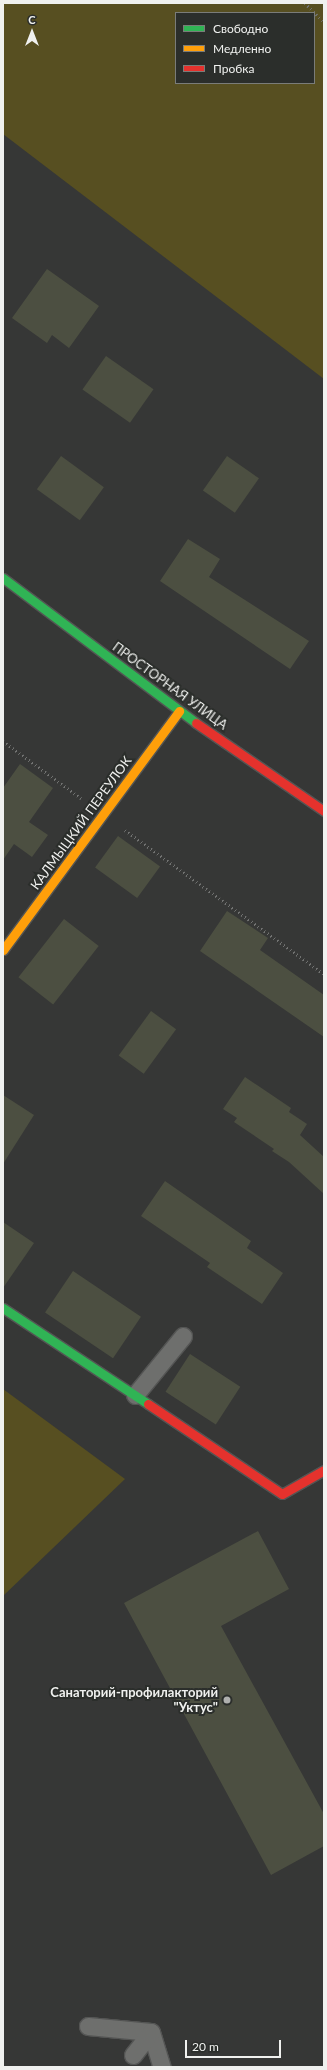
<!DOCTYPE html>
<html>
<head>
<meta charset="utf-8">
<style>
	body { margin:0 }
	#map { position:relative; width:327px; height:2070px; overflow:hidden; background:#363736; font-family:Lato,sans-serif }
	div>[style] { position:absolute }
	.green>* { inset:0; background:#574f21 }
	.building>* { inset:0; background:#4c4f41; transform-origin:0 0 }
	.path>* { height:2.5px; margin-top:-1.25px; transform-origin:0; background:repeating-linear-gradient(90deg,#717271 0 1px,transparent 0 4px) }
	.roads { filter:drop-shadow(1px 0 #545554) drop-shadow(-1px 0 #545554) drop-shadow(0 1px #545554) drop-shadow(0 -1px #545554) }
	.lane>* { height:17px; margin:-8.5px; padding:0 8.5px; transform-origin:8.5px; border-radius:8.5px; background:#6e6f6d }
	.fast>* { height:9px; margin:-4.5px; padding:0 4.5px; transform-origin:4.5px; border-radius:4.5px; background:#30b455 }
	.slow>* { height:9px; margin:-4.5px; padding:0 4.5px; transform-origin:4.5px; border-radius:4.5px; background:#ff9f0a }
	.jam>* { height:9px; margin:-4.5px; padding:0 4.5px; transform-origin:4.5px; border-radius:4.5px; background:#e5322d }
	.dots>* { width:11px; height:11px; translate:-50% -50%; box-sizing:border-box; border:2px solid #2b2e2b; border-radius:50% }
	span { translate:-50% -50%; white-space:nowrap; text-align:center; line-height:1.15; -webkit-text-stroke:4px #2b2e2b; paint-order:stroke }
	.street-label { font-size:13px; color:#f0f1ef }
	.poi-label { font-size:13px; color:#f0f1ef; font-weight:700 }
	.right { translate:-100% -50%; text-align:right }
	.frame { position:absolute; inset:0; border:4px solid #f0f1ef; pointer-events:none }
	.legend { position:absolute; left:175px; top:12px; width:140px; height:72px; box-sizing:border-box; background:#2b2e2b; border:1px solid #7a7c79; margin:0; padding:5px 7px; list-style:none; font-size:12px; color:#f0f1ef }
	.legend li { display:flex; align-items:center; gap:8px; height:20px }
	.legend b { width:20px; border:1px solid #7a7c79 }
	.north { position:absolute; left:12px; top:12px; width:40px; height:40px; -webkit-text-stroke:3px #2b2e2b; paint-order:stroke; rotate:0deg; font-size:11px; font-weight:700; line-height:16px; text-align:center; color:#f0f1ef }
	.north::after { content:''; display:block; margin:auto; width:14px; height:18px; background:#f0f1ef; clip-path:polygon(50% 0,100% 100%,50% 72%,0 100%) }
	.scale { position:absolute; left:185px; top:2040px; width:96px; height:18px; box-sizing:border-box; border:2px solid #f0f1ef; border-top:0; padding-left:5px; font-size:12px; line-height:14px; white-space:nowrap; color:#f0f1ef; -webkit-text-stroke:3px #2b2e2b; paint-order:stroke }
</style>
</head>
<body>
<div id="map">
	<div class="green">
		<i style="clip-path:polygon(evenodd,3px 3px,324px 3px,324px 379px,3px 134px,3px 3px,176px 13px,314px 13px,314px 83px,176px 83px,176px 13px)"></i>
		<i style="clip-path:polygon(3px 1389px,125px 1479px,3px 1596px)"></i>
	</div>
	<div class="building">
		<i style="clip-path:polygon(47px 269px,99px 306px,69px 348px,52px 335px,47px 343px,12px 318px)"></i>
		<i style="left:106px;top:356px;width:58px;height:41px;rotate:35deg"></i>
		<i style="left:61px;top:456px;width:53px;height:41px;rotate:36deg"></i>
		<i style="left:227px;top:456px;width:39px;height:42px;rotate:35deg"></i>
		<i style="clip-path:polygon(188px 539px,220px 559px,209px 577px,309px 641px,290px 669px,160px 581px)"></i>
		<i style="clip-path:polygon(20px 764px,53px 788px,29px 822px,48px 835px,32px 857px,14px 844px,3px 860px,3px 788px)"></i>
		<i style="left:118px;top:836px;width:52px;height:39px;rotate:36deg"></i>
		<i style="clip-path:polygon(227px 911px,268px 938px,260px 950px,324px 995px,324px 1037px,200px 951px)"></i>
		<i style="left:64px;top:919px;width:44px;height:74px;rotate:38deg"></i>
		<i style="left:151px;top:1011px;width:31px;height:55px;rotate:36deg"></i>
		<i style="clip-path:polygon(245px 1077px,291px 1108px,289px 1112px,307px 1124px,300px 1135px,324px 1157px,324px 1194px,289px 1162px,272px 1151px,274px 1149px,234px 1122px,237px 1118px,223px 1109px)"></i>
		<i style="clip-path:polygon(3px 1095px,34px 1115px,3px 1164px)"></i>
		<i style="clip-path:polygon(165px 1181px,251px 1241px,247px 1248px,283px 1273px,262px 1304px,207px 1267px,210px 1263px,141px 1216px)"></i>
		<i style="clip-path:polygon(3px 1222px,34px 1243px,3px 1288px)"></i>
		<i style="left:73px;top:1271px;width:82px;height:50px;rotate:34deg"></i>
		<i style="left:190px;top:1354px;width:60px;height:45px;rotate:33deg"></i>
		<i style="clip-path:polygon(258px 1531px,289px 1589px,221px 1626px,324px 1814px,324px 1846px,271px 1875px,124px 1603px)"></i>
	</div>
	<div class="path">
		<i style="left:305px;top:3px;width:27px;rotate:45deg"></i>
		<i style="left:3px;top:741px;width:97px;rotate:36.2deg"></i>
		<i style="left:125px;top:830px;width:246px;rotate:35.9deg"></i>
	</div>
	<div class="roads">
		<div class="lane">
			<i style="left:135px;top:1395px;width:76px;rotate:-50.9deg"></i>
			<i style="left:88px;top:2026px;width:63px;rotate:5.4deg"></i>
			<i style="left:151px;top:2032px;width:37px;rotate:73deg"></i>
			<i style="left:133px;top:2055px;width:29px;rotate:-52deg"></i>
		</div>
		<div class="fast">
			<i style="left:3px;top:578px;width:241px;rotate:36.9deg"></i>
			<i style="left:3px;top:1308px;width:174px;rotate:33.5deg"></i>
		</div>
		<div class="slow">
			<i style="left:3px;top:950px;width:297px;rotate:-53.6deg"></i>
		</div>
		<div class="jam">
			<i style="left:196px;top:723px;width:155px;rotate:34.5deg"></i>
			<i style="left:148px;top:1404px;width:161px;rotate:33.9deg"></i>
			<i style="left:282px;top:1494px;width:48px;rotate:-29.7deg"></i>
		</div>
	</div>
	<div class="dots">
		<i style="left:227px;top:1700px;background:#afb0ae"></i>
	</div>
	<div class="street-label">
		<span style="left:170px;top:686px;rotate:36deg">ПРОСТОРНАЯ УЛИЦА</span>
		<span style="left:81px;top:823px;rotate:-54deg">КАЛМЫЦКИЙ ПЕРЕУЛОК</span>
	</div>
	<div class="poi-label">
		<span class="right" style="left:218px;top:1700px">Санаторий-профилакторий<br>"Уктус"</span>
	</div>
	<div class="frame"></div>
	<ul class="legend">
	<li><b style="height:5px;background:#30b455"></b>Свободно</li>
	<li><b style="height:5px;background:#ff9f0a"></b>Медленно</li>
	<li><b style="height:5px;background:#e5322d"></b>Пробка</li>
	</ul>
	<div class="north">С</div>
	<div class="scale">20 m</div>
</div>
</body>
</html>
